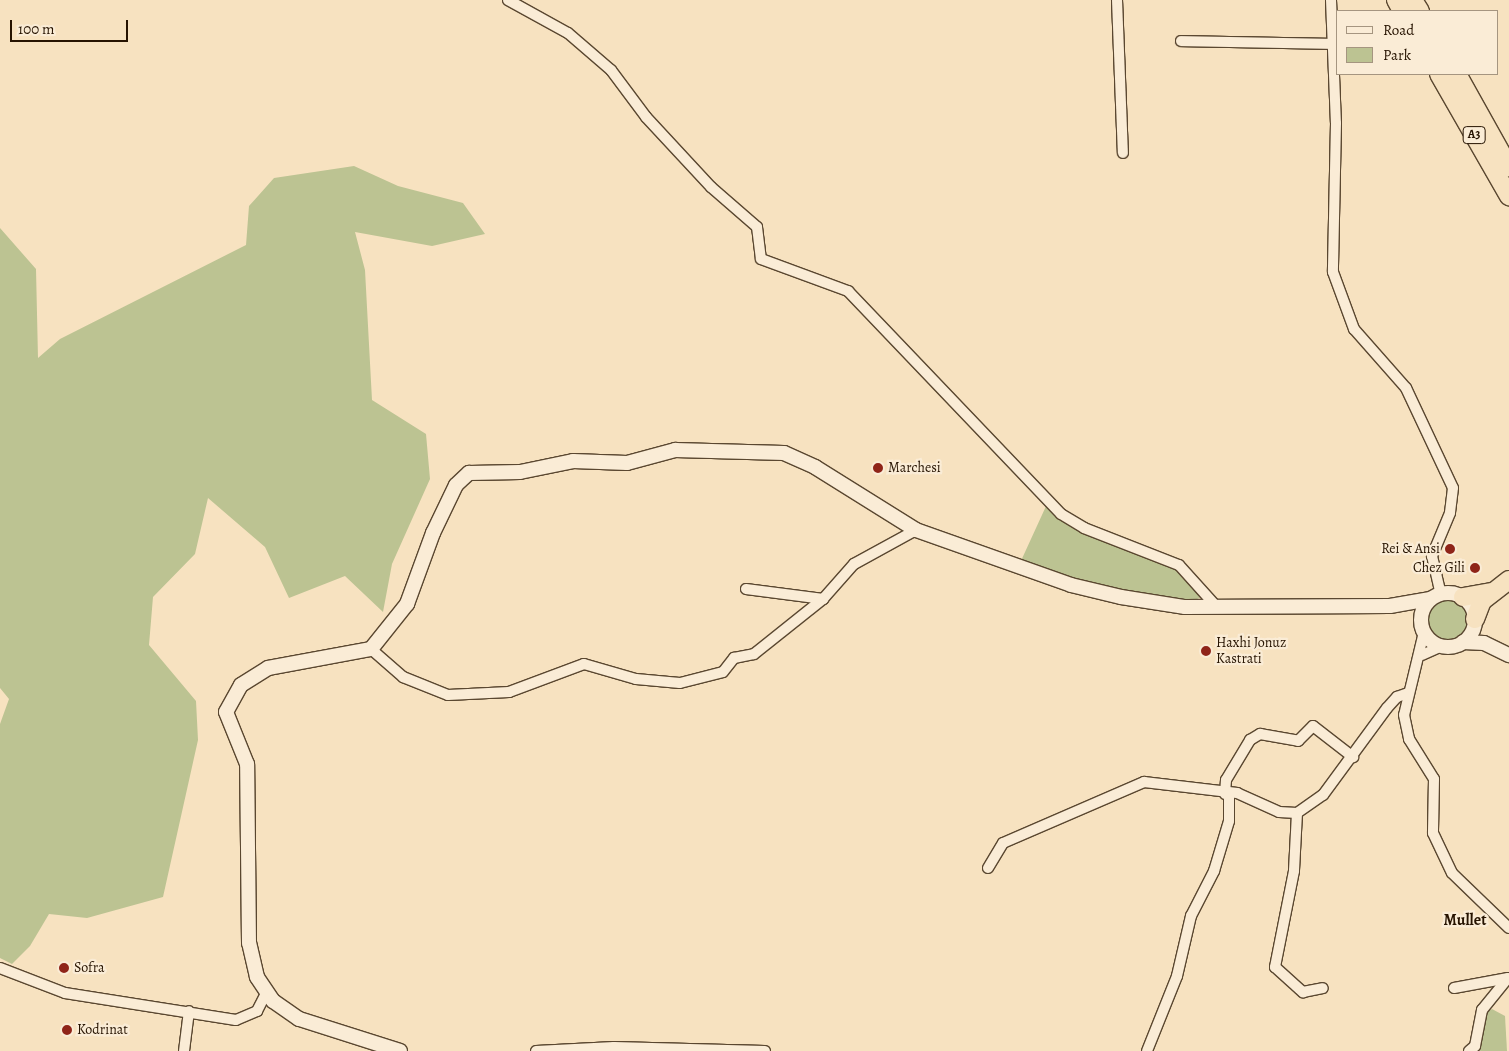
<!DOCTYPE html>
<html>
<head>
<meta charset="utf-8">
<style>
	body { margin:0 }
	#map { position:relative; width:1509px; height:1051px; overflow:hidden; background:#f7e2c0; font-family:Alegreya,serif }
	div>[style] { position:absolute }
	.green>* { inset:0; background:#bcc392 }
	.round { border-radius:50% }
	.roads { filter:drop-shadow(1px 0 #5a4730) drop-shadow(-1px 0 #5a4730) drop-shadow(0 1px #5a4730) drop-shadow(0 -1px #5a4730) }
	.minor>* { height:10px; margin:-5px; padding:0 5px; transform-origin:5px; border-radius:5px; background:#faecd6 }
	.secondary>* { height:14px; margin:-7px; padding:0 7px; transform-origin:7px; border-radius:7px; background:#faecd6 }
	.secondary>.ring { margin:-7px; padding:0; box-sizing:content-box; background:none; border:14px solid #faecd6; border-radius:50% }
	.motorway>* { height:18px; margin:-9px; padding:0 9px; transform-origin:9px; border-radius:9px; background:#f7e2c0 }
	.dots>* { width:14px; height:14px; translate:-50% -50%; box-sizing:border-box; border:2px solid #faecd6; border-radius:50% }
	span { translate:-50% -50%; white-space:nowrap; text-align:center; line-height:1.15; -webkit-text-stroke:4.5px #faecd6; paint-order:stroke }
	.shield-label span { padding:1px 4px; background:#faecd6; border:1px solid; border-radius:4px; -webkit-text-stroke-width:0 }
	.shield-label { font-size:12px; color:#261300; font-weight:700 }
	.poi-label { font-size:14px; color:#261300 }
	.left { translate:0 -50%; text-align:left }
	.right { translate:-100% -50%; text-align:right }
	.quarter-label { font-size:16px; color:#261300; font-weight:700 }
	.legend { position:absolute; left:1336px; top:10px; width:162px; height:65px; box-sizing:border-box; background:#faecd6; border:1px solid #a59580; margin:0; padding:6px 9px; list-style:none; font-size:15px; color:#261300 }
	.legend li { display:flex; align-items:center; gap:10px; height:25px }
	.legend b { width:25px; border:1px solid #a59580 }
	.scale { position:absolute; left:10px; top:20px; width:118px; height:22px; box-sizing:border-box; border:2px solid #261300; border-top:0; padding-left:6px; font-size:15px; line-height:18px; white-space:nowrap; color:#261300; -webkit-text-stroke:4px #faecd6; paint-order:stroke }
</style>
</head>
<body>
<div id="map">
	<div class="green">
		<i style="clip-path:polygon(354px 166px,398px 186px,463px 203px,485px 234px,432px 246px,355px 232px,365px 270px,372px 400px,426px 434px,430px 479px,392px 564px,383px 612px,345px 576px,289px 598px,265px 547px,208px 498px,195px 554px,153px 597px,149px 645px,196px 701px,198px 740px,163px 897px,87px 918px,49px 914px,30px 946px,12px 964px,0 958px,0 724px,9px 699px,0 688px,0 228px,36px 269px,38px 358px,60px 339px,246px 245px,249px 206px,274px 178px)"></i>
		<i style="clip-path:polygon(1047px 504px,1060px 517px,1175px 567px,1203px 596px,1193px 601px,1080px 584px,1020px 563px)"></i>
		<i class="round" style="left:1426px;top:597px;width:44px;height:44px"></i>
		<i style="clip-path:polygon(1492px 1009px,1505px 1016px,1507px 1051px,1480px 1051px,1484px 1014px)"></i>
	</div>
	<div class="roads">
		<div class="minor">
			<i style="left:508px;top:0;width:68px;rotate:28.8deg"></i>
			<i style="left:568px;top:33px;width:57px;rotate:40.7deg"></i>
			<i style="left:611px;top:70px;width:59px;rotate:53.3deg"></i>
			<i style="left:646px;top:117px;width:96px;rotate:47.1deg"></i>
			<i style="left:711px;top:187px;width:61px;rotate:41deg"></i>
			<i style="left:757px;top:227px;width:32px;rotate:83deg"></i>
			<i style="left:761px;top:259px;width:93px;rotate:20.2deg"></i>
			<i style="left:848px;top:291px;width:308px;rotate:46.3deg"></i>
			<i style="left:1061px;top:514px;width:27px;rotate:31deg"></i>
			<i style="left:1084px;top:528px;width:102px;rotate:21.3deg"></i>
			<i style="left:1179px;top:565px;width:54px;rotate:48deg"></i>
			<i style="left:1117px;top:0;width:153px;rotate:87.8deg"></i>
			<i style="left:1331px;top:0;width:123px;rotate:87.7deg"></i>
			<i style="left:1336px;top:123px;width:149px;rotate:91.2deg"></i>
			<i style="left:1333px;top:272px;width:61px;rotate:69.8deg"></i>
			<i style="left:1354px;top:329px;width:79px;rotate:48.6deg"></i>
			<i style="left:1406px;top:388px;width:110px;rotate:64.8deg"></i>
			<i style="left:1453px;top:488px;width:25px;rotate:97deg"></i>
			<i style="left:1450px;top:513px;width:47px;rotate:112.7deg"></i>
			<i style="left:1432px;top:556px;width:39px;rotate:77deg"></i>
			<i style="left:1181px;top:41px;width:151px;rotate:1.1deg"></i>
			<i style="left:746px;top:589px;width:78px;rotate:7.4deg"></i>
			<i style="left:823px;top:599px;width:47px;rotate:-48.5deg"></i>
			<i style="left:854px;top:564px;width:71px;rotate:-28.7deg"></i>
			<i style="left:1424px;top:632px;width:85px;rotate:103.5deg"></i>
			<i style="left:1404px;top:715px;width:25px;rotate:78deg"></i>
			<i style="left:1409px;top:739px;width:47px;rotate:58deg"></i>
			<i style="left:1434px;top:779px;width:54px;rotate:91.1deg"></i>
			<i style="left:1433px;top:833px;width:44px;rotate:64.6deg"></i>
			<i style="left:1452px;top:873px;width:79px;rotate:44deg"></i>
			<i style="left:371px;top:649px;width:43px;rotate:41.2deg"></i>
			<i style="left:403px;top:677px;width:48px;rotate:21.8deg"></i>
			<i style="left:448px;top:695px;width:61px;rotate:-2.8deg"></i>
			<i style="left:509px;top:692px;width:80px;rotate:-20.5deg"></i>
			<i style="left:584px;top:664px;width:54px;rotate:16.1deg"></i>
			<i style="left:636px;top:679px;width:44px;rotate:5.2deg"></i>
			<i style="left:680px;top:683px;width:44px;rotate:-14.3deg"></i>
			<i style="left:723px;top:672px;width:18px;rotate:-52deg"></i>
			<i style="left:734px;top:658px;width:20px;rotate:-11deg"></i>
			<i style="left:754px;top:654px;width:88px;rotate:-38.6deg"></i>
			<i style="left:1422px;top:655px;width:22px;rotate:-24deg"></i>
			<i style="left:1225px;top:794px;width:14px;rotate:-86deg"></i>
			<i style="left:1226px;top:780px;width:47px;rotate:-59deg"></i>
			<i style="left:1250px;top:740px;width:12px;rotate:-31deg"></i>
			<i style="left:1260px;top:734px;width:39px;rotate:10deg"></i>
			<i style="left:1298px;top:741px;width:21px;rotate:-45deg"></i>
			<i style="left:1313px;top:726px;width:51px;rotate:37.8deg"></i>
			<i style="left:1297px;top:813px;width:58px;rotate:93deg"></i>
			<i style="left:1294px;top:871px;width:98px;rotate:101.2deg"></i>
			<i style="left:1275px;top:967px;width:38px;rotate:42deg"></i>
			<i style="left:1303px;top:992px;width:20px;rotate:-11deg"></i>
			<i style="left:988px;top:868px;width:29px;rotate:-59deg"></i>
			<i style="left:1003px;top:843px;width:154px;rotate:-23.4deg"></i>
			<i style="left:1144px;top:782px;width:94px;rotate:6.7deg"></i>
			<i style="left:1237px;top:793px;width:46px;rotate:24.3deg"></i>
			<i style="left:1279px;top:812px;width:18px;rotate:3deg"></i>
			<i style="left:1297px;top:813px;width:32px;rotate:-35deg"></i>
			<i style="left:1323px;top:795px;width:108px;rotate:-53.7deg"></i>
			<i style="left:1387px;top:708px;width:15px;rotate:-48deg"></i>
			<i style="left:1397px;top:697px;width:12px;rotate:-20deg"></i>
			<i style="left:0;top:968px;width:70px;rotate:21deg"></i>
			<i style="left:65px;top:993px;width:173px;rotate:9deg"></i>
			<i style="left:236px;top:1020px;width:23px;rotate:-23deg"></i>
			<i style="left:257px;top:1011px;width:20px;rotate:-63deg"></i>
			<i style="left:1454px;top:988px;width:55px;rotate:-10.5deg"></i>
			<i style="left:184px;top:1051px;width:40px;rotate:-82.9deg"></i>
			<i style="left:536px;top:1051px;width:78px;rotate:-2.9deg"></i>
			<i style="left:614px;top:1047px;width:151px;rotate:1.5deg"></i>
			<i style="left:1147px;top:1051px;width:81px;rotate:-68.2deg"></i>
			<i style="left:1177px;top:976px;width:62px;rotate:-76.9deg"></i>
			<i style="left:1191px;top:916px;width:51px;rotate:-62.9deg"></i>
			<i style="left:1214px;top:871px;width:52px;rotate:-73.3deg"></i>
			<i style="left:1229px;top:821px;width:27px;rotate:-90deg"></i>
			<i style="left:1469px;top:1051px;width:8px;rotate:-40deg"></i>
			<i style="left:1475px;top:1046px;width:37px;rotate:-79deg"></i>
			<i style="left:1482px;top:1010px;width:41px;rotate:-50.9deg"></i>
		</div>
		<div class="secondary">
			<i class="ring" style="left:1421px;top:593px;width:40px;height:40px"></i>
			<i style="left:1463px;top:642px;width:21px;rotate:3deg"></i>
			<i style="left:1484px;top:643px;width:28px;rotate:26deg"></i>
			<i style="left:400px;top:1051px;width:106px;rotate:-162.4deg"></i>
			<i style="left:299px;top:1019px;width:32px;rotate:-145deg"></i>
			<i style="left:273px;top:1001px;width:29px;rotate:-124deg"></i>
			<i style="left:257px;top:977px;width:35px;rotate:-103deg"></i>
			<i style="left:249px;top:943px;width:179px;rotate:-90.6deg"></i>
			<i style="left:247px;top:764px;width:56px;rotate:-112deg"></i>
			<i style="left:226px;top:712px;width:31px;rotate:-61deg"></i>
			<i style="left:241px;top:685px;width:32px;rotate:-32deg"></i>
			<i style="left:268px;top:668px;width:105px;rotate:-10.5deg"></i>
			<i style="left:371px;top:649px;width:58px;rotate:-51.3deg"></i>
			<i style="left:407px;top:604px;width:76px;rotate:-69.9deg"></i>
			<i style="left:433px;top:533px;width:53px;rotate:-64.4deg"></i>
			<i style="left:456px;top:485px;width:18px;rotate:-43deg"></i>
			<i style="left:469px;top:473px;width:51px;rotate:-1.1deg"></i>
			<i style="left:520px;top:472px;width:54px;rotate:-11.7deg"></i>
			<i style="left:573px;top:461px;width:54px;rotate:2.1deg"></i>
			<i style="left:627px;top:463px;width:50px;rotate:-15.2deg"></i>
			<i style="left:675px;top:450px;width:109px;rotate:1.6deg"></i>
			<i style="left:784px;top:453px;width:34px;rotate:24deg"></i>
			<i style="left:815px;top:467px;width:119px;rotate:32deg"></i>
			<i style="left:916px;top:530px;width:164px;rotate:19.5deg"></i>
			<i style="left:1071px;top:585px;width:51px;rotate:13.5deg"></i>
			<i style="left:1121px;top:597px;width:65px;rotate:8.9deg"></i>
			<i style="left:1185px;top:607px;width:205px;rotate:-0.3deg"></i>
			<i style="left:1390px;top:606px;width:41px;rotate:-9.9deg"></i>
		</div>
		<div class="motorway">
			<i style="left:1396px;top:0;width:13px;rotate:61deg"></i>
			<i style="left:1413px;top:0;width:13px;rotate:58deg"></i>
			<i style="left:1439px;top:74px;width:141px;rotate:60.2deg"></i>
			<i style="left:1457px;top:74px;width:107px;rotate:60.8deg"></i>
			<i style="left:1463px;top:597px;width:27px;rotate:-10deg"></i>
			<i style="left:1475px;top:619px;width:19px;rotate:-69deg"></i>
			<i style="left:1482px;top:601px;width:34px;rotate:-38deg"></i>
		</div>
	</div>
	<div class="dots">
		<i style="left:878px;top:468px;background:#8f2418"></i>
		<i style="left:1450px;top:549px;background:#8f2418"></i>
		<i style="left:1475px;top:568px;background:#8f2418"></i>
		<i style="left:1206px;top:651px;background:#8f2418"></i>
		<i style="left:64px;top:968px;background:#8f2418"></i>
		<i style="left:67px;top:1030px;background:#8f2418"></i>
	</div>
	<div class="shield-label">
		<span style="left:1474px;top:135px">A3</span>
	</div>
	<div class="poi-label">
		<span class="left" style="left:888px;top:468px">Marchesi</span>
		<span class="right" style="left:1440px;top:549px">Rei &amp; Ansi</span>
		<span class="right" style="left:1465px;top:568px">Chez Gili</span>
		<span class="left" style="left:1216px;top:651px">Haxhi Jonuz<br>Kastrati</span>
		<span class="left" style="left:74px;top:968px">Sofra</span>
		<span class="left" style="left:77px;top:1030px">Kodrinat</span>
	</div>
	<div class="quarter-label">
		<span style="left:1465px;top:920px">Mullet</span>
	</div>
	<ul class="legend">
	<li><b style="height:6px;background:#faecd6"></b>Road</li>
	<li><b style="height:14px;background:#bcc392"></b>Park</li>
	</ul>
	<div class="scale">100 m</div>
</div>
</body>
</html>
